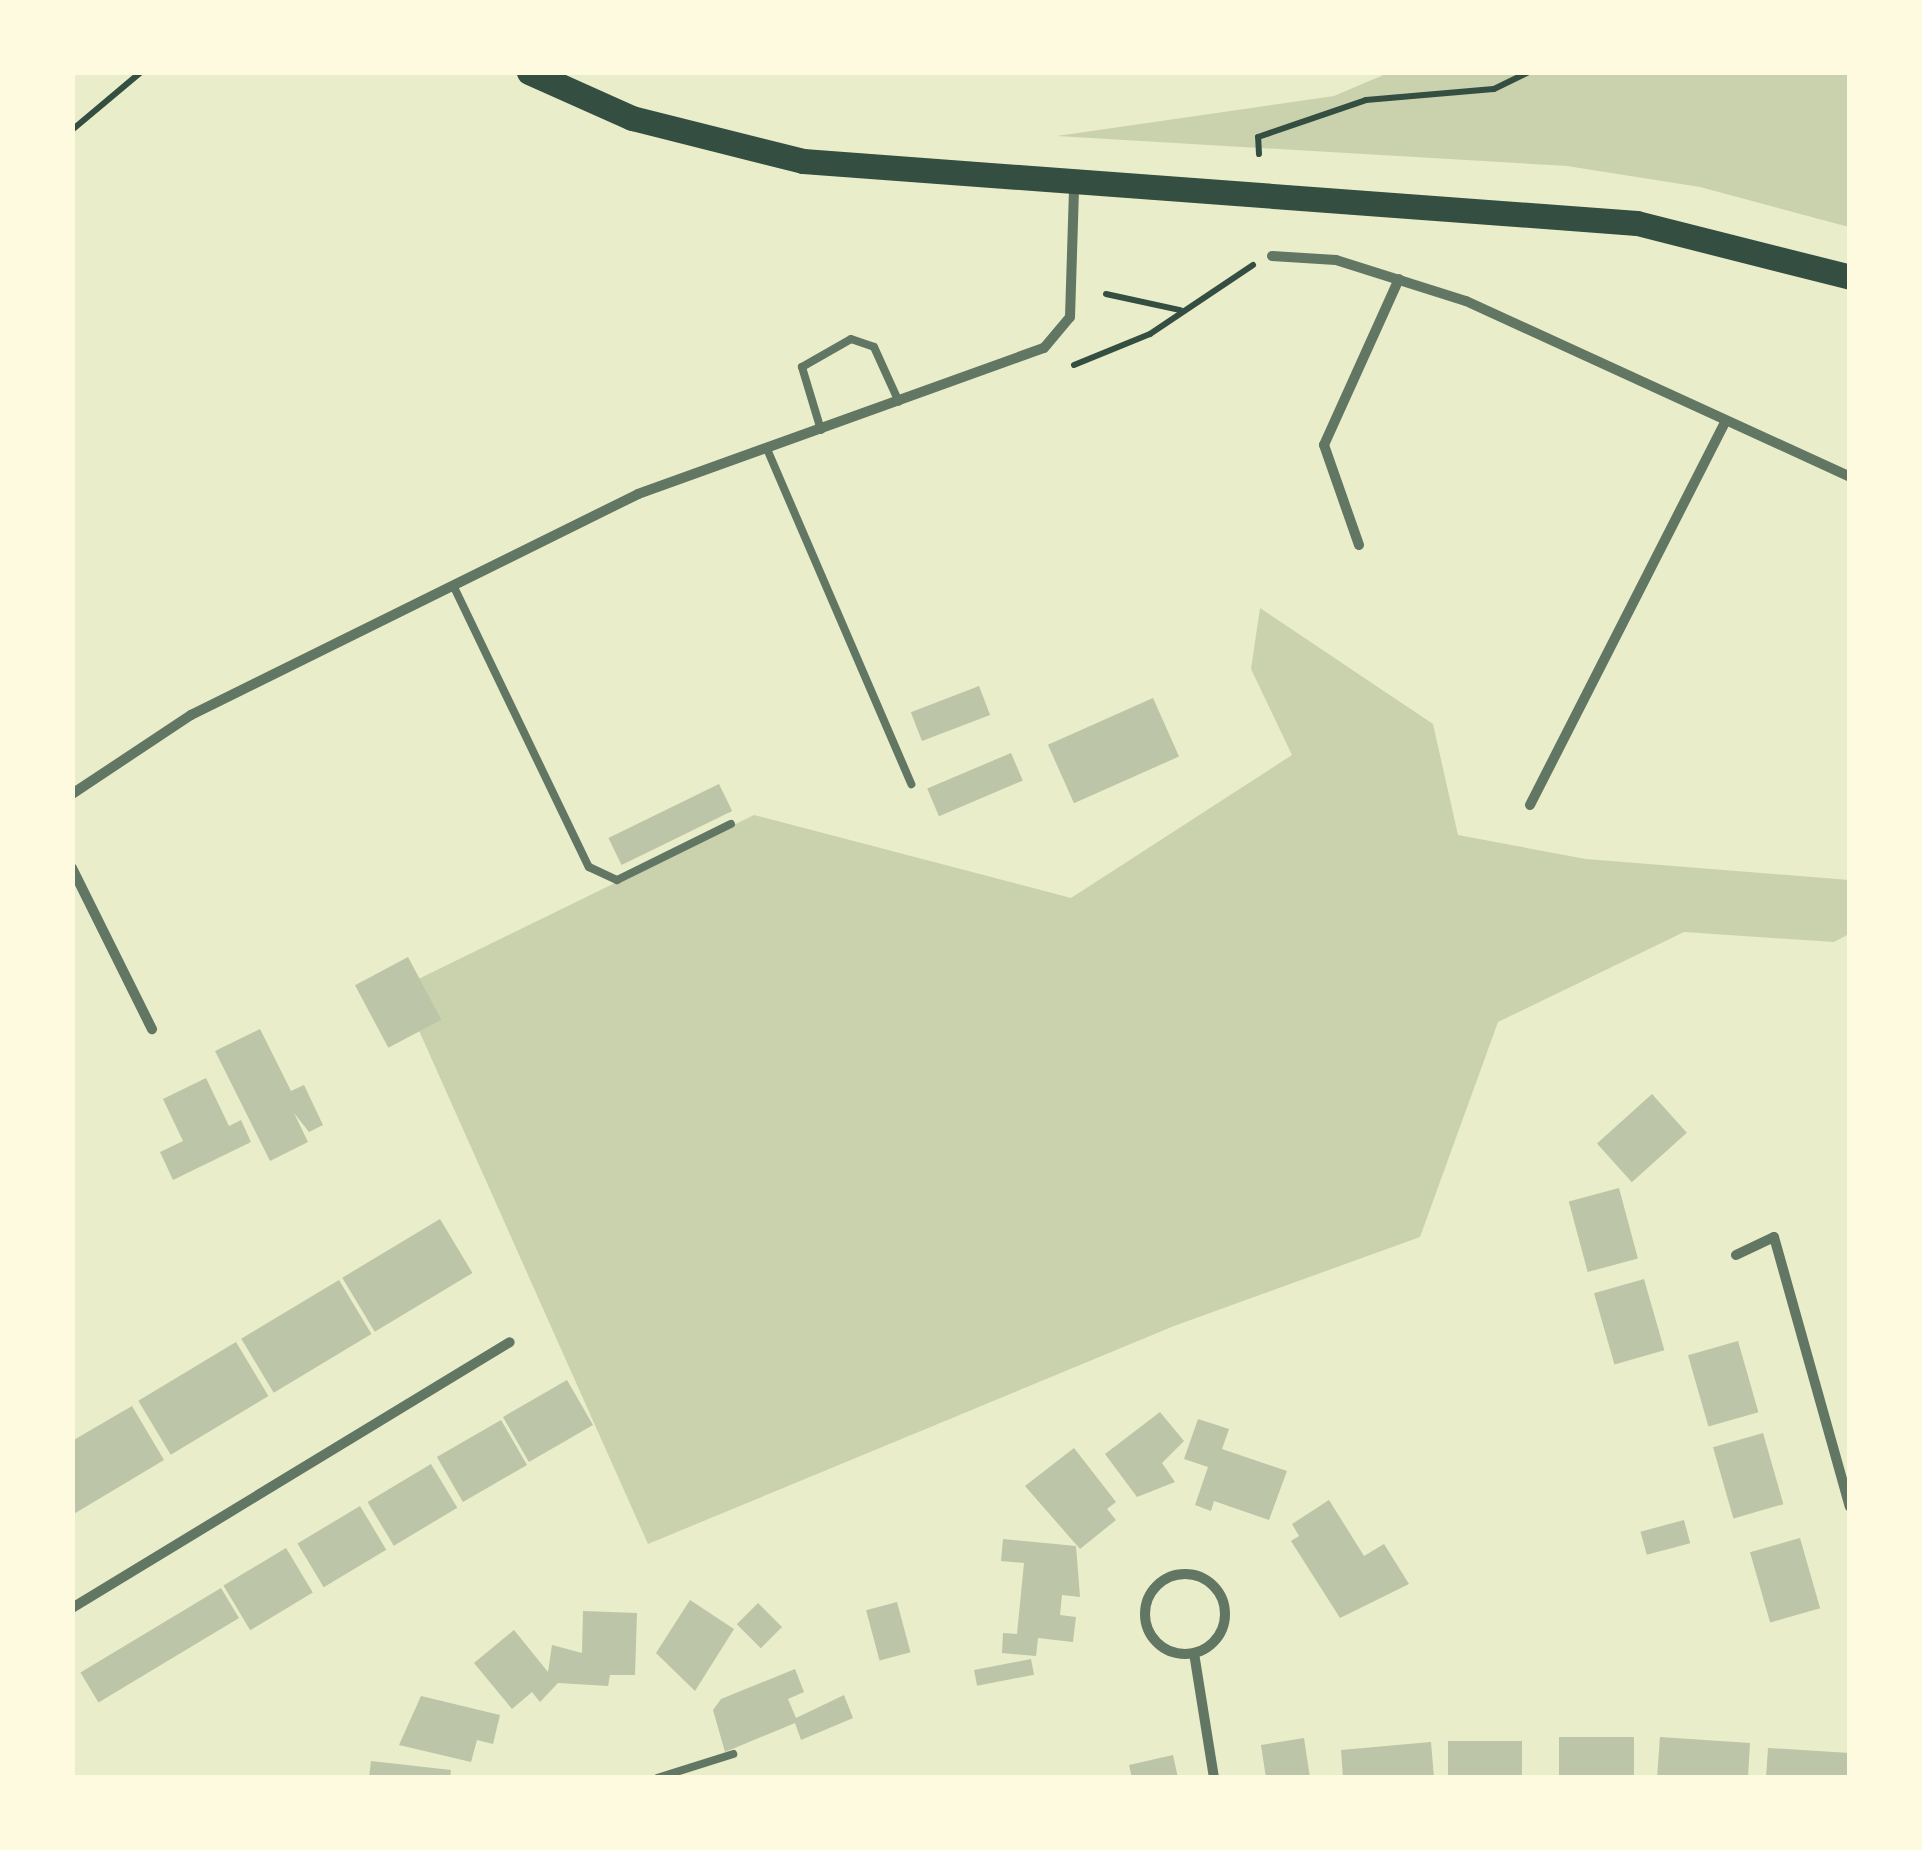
<!DOCTYPE html>
<html>
<head>
<meta charset="utf-8">
<style>
	body { margin:0 }
	#map { position:relative; width:1922px; height:1850px; overflow:hidden; background:#e9edc9; font-family:Bitter,serif }
	div>[style] { position:absolute }
	.green>* { inset:0; background:#cad2ad }
	.building>* { inset:0; background:#bcc5a7; transform-origin:0 0 }
	.path>* { height:6px; margin:-3px; padding:0 3px; transform-origin:3px; border-radius:3px; background:#344e41 }
	.service>* { height:8px; margin:-4px; padding:0 4px; transform-origin:4px; border-radius:4px; background:#617663 }
	.minor>* { height:10px; margin:-5px; padding:0 5px; transform-origin:5px; border-radius:5px; background:#617663 }
	.minor>.ring { margin:-5px; padding:0; box-sizing:content-box; background:none; border:10px solid #617663; border-radius:50% }
	.primary>* { height:25px; margin:-12.5px; padding:0 12.5px; transform-origin:12.5px; border-radius:12.5px; background:#344e41 }
	span { translate:-50% -50%; white-space:nowrap; text-align:center; line-height:1.15; -webkit-text-stroke:10px #fefae0; paint-order:stroke }
	.frame { position:absolute; inset:0; border:75px solid #fefae0; pointer-events:none }
</style>
</head>
<body>
<div id="map">
	<div class="green">
		<i style="clip-path:polygon(1388px 73px,1849px 73px,1849px 227px,1700px 187px,1567px 166px,1057px 136px,1334px 96px)"></i>
		<i style="clip-path:polygon(1260px 608px,1433px 724px,1458px 835px,1586px 859px,1849px 880px,1849px 934px,1834px 942px,1684px 932px,1498px 1022px,1420px 1237px,1174px 1326px,648px 1544px,400px 988px,754px 815px,1071px 898px,1292px 755px,1251px 669px)"></i>
	</div>
	<div class="building">
		<i style="left:979px;top:686px;width:31px;height:73px;rotate:69deg"></i>
		<i style="left:1153px;top:698px;width:64px;height:115px;rotate:66deg"></i>
		<i style="left:1011px;top:753px;width:30px;height:91px;rotate:67deg"></i>
		<i style="left:719px;top:784px;width:30px;height:123px;rotate:64deg"></i>
		<i style="left:408px;top:957px;width:71px;height:60px;rotate:62deg"></i>
		<i style="clip-path:polygon(260px 1029px,291px 1091px,304px 1085px,323px 1125px,309px 1132px,294px 1113px,308px 1142px,270px 1161px,215px 1051px)"></i>
		<i style="clip-path:polygon(206px 1078px,229px 1126px,241px 1120px,251px 1142px,173px 1180px,160px 1152px,183px 1141px,163px 1099px)"></i>
		<i style="left:1652px;top:1094px;width:52px;height:74px;rotate:48deg"></i>
		<i style="left:1619px;top:1188px;width:73px;height:52px;rotate:75deg"></i>
		<i style="left:440px;top:1219px;width:63px;height:114px;rotate:59deg"></i>
		<i style="left:1644px;top:1279px;width:74px;height:52px;rotate:74deg"></i>
		<i style="left:339px;top:1280px;width:63px;height:114px;rotate:59deg"></i>
		<i style="left:1738px;top:1341px;width:74px;height:52px;rotate:74deg"></i>
		<i style="left:236px;top:1342px;width:63px;height:114px;rotate:59deg"></i>
		<i style="left:567px;top:1380px;width:52px;height:74px;rotate:60deg"></i>
		<i style="clip-path:polygon(132px 1406px,164px 1460px,72px 1515px,72px 1441px)"></i>
		<i style="clip-path:polygon(1160px 1412px,1184px 1441px,1162px 1463px,1175px 1482px,1137px 1497px,1105px 1454px)"></i>
		<i style="clip-path:polygon(1198px 1419px,1229px 1429px,1222px 1449px,1287px 1471px,1269px 1520px,1214px 1501px,1211px 1511px,1195px 1505px,1208px 1467px,1184px 1459px)"></i>
		<i style="left:501px;top:1420px;width:52px;height:74px;rotate:60deg"></i>
		<i style="left:1763px;top:1433px;width:74px;height:52px;rotate:74deg"></i>
		<i style="clip-path:polygon(1074px 1448px,1116px 1502px,1107px 1509px,1116px 1520px,1080px 1549px,1025px 1486px)"></i>
		<i style="left:431px;top:1464px;width:51px;height:74px;rotate:59deg"></i>
		<i style="clip-path:polygon(1329px 1500px,1364px 1556px,1384px 1544px,1409px 1584px,1340px 1618px,1291px 1541px,1299px 1536px,1292px 1524px)"></i>
		<i style="left:360px;top:1506px;width:51px;height:73px;rotate:59deg"></i>
		<i style="left:1684px;top:1520px;width:24px;height:45px;rotate:75deg"></i>
		<i style="left:1800px;top:1538px;width:73px;height:52px;rotate:74deg"></i>
		<i style="clip-path:polygon(1003px 1539px,1076px 1546px,1080px 1597px,1062px 1595px,1060px 1615px,1076px 1617px,1073px 1642px,1038px 1638px,1036px 1656px,1002px 1653px,1003px 1633px,1017px 1634px,1024px 1563px,1001px 1561px)"></i>
		<i style="left:286px;top:1548px;width:52px;height:73px;rotate:59deg"></i>
		<i style="left:221px;top:1588px;width:35px;height:164px;rotate:59deg"></i>
		<i style="clip-path:polygon(690px 1600px,734px 1629px,695px 1691px,656px 1653px)"></i>
		<i style="left:897px;top:1602px;width:52px;height:32px;rotate:75deg"></i>
		<i style="left:758px;top:1603px;width:34px;height:30px;rotate:45deg"></i>
		<i style="clip-path:polygon(583px 1611px,637px 1613px,635px 1675px,610px 1675px,608px 1686px,558px 1683px,540px 1702px,532px 1692px,512px 1709px,474px 1663px,514px 1630px,548px 1672px,552px 1645px,582px 1653px)"></i>
		<i style="left:1031px;top:1659px;width:16px;height:58px;rotate:79deg"></i>
		<i style="clip-path:polygon(795px 1669px,804px 1692px,788px 1699px,796px 1718px,844px 1695px,853px 1718px,801px 1740px,795px 1723px,725px 1752px,713px 1710px,721px 1699px)"></i>
		<i style="clip-path:polygon(421px 1696px,500px 1715px,493px 1744px,477px 1740px,471px 1762px,399px 1745px)"></i>
		<i style="left:1634px;top:1737px;width:41px;height:75px;rotate:90deg"></i>
		<i style="clip-path:polygon(1660px 1737px,1750px 1743px,1748px 1778px,1657px 1778px)"></i>
		<i style="clip-path:polygon(1304px 1738px,1310px 1778px,1266px 1778px,1261px 1745px)"></i>
		<i style="left:1522px;top:1741px;width:37px;height:74px;rotate:90deg"></i>
		<i style="clip-path:polygon(1431px 1742px,1434px 1778px,1343px 1778px,1341px 1750px)"></i>
		<i style="clip-path:polygon(1768px 1748px,1850px 1753px,1850px 1778px,1766px 1778px)"></i>
		<i style="clip-path:polygon(1173px 1755px,1178px 1778px,1132px 1778px,1129px 1765px)"></i>
		<i style="clip-path:polygon(371px 1761px,451px 1770px,450px 1778px,369px 1778px)"></i>
	</div>
	<div class="path">
		<i style="left:72px;top:130px;width:90px;rotate:-40deg"></i>
		<i style="left:1259px;top:154px;width:17px;rotate:-93deg"></i>
		<i style="left:1258px;top:137px;width:114px;rotate:-18.9deg"></i>
		<i style="left:1366px;top:100px;width:128px;rotate:-4.9deg"></i>
		<i style="left:1494px;top:89px;width:39px;rotate:-26deg"></i>
		<i style="left:1106px;top:294px;width:76px;rotate:12.2deg"></i>
		<i style="left:1074px;top:365px;width:82px;rotate:-22.2deg"></i>
		<i style="left:1150px;top:334px;width:124px;rotate:-33.8deg"></i>
	</div>
	<div class="service">
		<i style="left:821px;top:430px;width:66px;rotate:-106.8deg"></i>
		<i style="left:802px;top:367px;width:56px;rotate:-29.7deg"></i>
		<i style="left:851px;top:339px;width:24px;rotate:19deg"></i>
		<i style="left:874px;top:347px;width:60px;rotate:65.6deg"></i>
		<i style="left:767px;top:449px;width:365px;rotate:66.7deg"></i>
		<i style="left:453px;top:585px;width:313px;rotate:64.3deg"></i>
		<i style="left:589px;top:867px;width:31px;rotate:25deg"></i>
		<i style="left:617px;top:880px;width:127px;rotate:-26.2deg"></i>
		<i style="left:657px;top:1778px;width:80px;rotate:-17.5deg"></i>
	</div>
	<div class="minor">
		<i style="left:1272px;top:256px;width:64px;rotate:3.6deg"></i>
		<i style="left:1336px;top:260px;width:136px;rotate:17.5deg"></i>
		<i style="left:1466px;top:301px;width:422px;rotate:24.6deg"></i>
		<i style="left:1359px;top:545px;width:106px;rotate:-109.3deg"></i>
		<i style="left:1324px;top:445px;width:182px;rotate:-65.7deg"></i>
		<i style="left:72px;top:794px;width:143px;rotate:-33.6deg"></i>
		<i style="left:191px;top:715px;width:499px;rotate:-26.3deg"></i>
		<i style="left:638px;top:494px;width:431px;rotate:-19.8deg"></i>
		<i style="left:1044px;top:348px;width:40px;rotate:-50deg"></i>
		<i style="left:1070px;top:317px;width:130px;rotate:-88.2deg"></i>
		<i style="left:1530px;top:805px;width:429px;rotate:-63deg"></i>
		<i style="left:72px;top:868px;width:180px;rotate:63.6deg"></i>
		<i style="left:1736px;top:1255px;width:42px;rotate:-25.3deg"></i>
		<i style="left:1774px;top:1237px;width:280px;rotate:74.3deg"></i>
		<i class="ring" style="left:1145px;top:1574px;width:70px;height:70px"></i>
		<i style="left:72px;top:1608px;width:512px;rotate:-31.27deg"></i>
		<i style="left:1194px;top:1653px;width:127px;rotate:80.9deg"></i>
	</div>
	<div class="primary">
		<i style="left:529px;top:72px;width:113px;rotate:24.1deg"></i>
		<i style="left:632px;top:118px;width:176px;rotate:14.1deg"></i>
		<i style="left:803px;top:161px;width:836px;rotate:4.25deg"></i>
		<i style="left:1637px;top:223px;width:220px;rotate:14.2deg"></i>
	</div>
	<div class="frame"></div>
</div>
</body>
</html>
